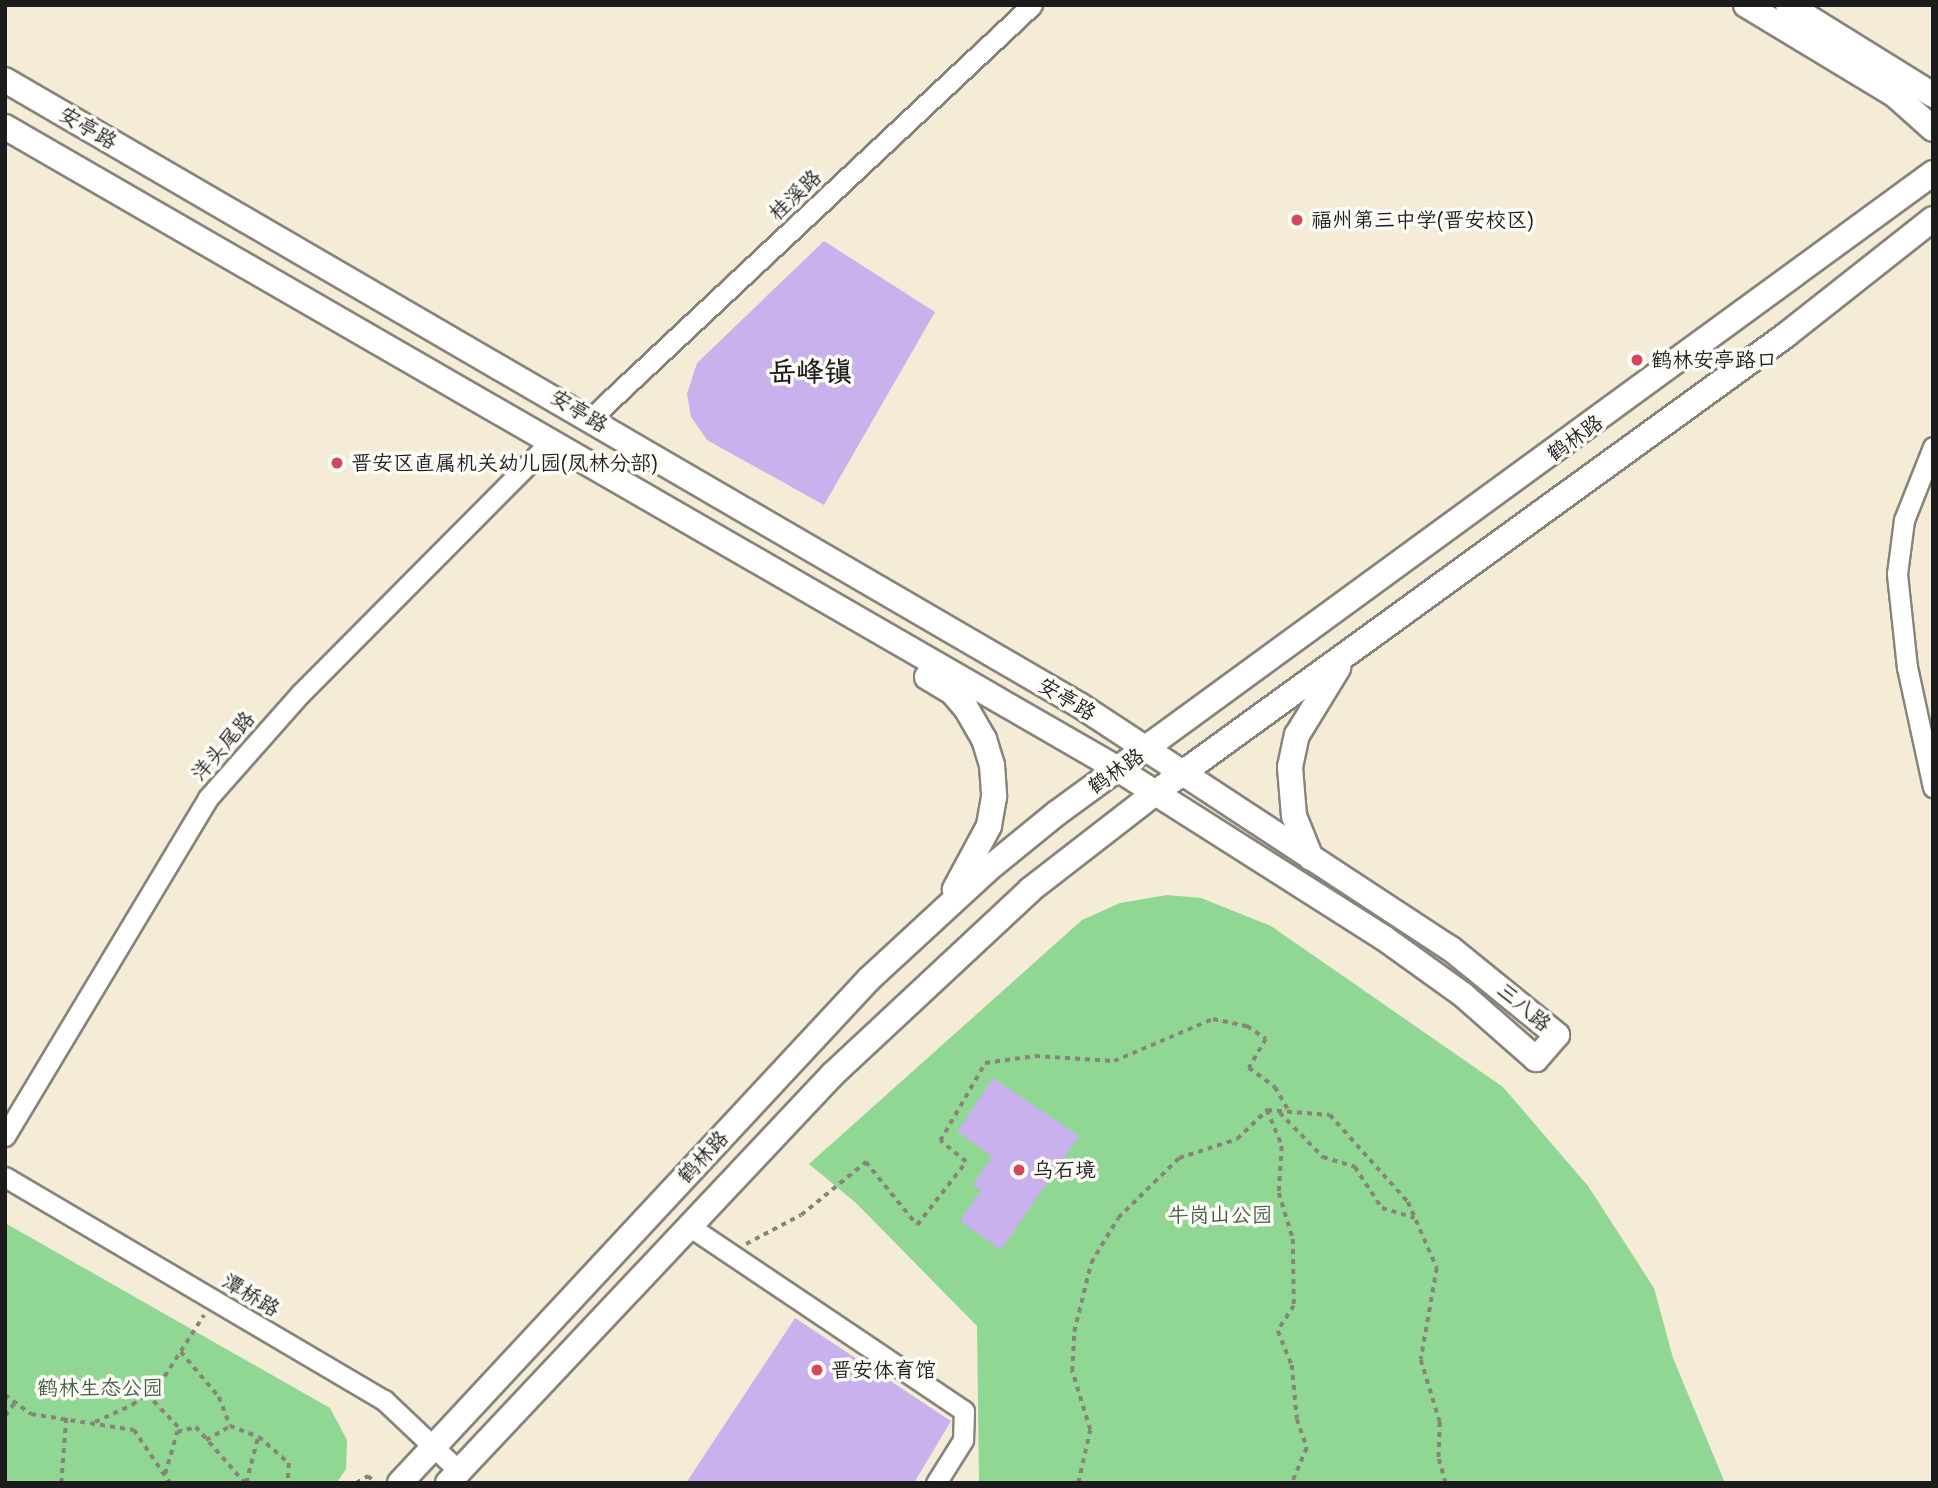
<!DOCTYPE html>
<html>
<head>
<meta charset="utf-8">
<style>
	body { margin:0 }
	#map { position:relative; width:1938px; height:1488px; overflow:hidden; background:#f4ecd7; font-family:Delius,"LXGW WenKai TC",sans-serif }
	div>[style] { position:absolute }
	.green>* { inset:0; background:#8fd792 }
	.building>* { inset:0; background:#c8b1ed }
	.path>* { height:3.5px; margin-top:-1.75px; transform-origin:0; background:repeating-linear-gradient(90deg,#88847a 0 5px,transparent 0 10px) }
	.roads { filter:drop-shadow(2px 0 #88847a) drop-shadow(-2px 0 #88847a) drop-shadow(0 2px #88847a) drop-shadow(0 -2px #88847a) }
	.minor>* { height:19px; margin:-9.5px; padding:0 9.5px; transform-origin:9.5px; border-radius:9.5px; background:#fff }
	.major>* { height:24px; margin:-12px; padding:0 12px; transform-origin:12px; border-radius:12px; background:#fff }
	.dots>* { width:19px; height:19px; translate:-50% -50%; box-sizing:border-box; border:4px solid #fdfcf7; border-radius:50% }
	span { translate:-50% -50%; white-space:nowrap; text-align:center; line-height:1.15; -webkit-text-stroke:7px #fdfcf7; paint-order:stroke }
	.street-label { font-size:21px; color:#1c1c1c }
	.poi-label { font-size:21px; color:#1c1c1c }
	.left { translate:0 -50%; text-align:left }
	.park-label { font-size:21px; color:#445d45 }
	.district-label { font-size:28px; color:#1c1c1c; font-weight:700 }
	.frame { position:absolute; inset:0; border:7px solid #1c1c1c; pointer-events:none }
</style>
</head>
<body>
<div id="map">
	<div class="green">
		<i style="clip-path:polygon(1167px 895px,1201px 898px,1271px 926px,1503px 1087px,1588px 1186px,1654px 1288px,1673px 1358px,1725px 1483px,979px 1483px,977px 1326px,856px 1203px,809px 1164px,1082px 920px,1120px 903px)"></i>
		<i style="clip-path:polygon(5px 1223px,330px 1408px,347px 1440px,346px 1469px,340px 1478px,336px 1483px,5px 1483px)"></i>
	</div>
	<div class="building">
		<i style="clip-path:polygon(824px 241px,935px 312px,824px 505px,707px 440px,691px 417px,687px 394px,697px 363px)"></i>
		<i style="clip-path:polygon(993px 1078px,1079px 1136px,1001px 1250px,960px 1221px,981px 1190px,973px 1185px,992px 1156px,957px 1132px)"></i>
		<i style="clip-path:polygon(795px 1318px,951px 1421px,914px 1483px,686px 1483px)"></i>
	</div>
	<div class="path">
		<i style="left:1267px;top:1110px;width:39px;rotate:67deg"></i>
		<i style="left:1282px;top:1146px;width:47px;rotate:93.7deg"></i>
		<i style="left:1279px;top:1193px;width:48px;rotate:73.1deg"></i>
		<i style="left:1293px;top:1239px;width:67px;rotate:89.1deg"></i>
		<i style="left:1294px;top:1306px;width:30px;rotate:123deg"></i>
		<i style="left:1278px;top:1331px;width:37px;rotate:68deg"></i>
		<i style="left:1292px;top:1365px;width:54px;rotate:84.7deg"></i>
		<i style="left:1297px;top:1419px;width:31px;rotate:71deg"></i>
		<i style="left:1307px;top:1448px;width:38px;rotate:113deg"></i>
		<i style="left:1280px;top:1113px;width:62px;rotate:45.7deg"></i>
		<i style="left:1323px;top:1157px;width:34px;rotate:17deg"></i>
		<i style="left:1355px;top:1167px;width:49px;rotate:56.6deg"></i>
		<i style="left:1382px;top:1208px;width:34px;rotate:17deg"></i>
		<i style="left:746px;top:1244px;width:62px;rotate:-27.8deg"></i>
		<i style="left:801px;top:1215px;width:84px;rotate:-39.2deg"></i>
		<i style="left:866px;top:1162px;width:81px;rotate:51deg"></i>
		<i style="left:917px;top:1225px;width:80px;rotate:-52.1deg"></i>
		<i style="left:966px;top:1162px;width:33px;rotate:-141deg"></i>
		<i style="left:940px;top:1141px;width:90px;rotate:-60deg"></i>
		<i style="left:985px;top:1063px;width:50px;rotate:-8deg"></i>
		<i style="left:1035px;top:1056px;width:79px;rotate:3.6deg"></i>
		<i style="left:1114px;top:1061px;width:108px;rotate:-23deg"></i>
		<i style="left:1213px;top:1019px;width:35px;rotate:12deg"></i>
		<i style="left:1247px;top:1026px;width:23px;rotate:34deg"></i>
		<i style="left:1266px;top:1039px;width:34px;rotate:120deg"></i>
		<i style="left:1249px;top:1068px;width:32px;rotate:36deg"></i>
		<i style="left:1275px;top:1087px;width:30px;rotate:60deg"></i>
		<i style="left:181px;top:1352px;width:59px;rotate:49.8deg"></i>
		<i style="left:219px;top:1397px;width:31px;rotate:69deg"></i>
		<i style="left:230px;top:1426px;width:31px;rotate:21deg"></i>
		<i style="left:259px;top:1437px;width:40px;rotate:41deg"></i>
		<i style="left:289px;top:1463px;width:20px;rotate:93deg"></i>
		<i style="left:147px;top:1394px;width:51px;rotate:46.6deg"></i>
		<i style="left:5px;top:1395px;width:32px;rotate:36deg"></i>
		<i style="left:31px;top:1414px;width:104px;rotate:8.8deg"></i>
		<i style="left:134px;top:1430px;width:64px;rotate:55.8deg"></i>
		<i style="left:5px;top:1416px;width:17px;rotate:-54deg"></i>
		<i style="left:95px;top:1422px;width:41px;rotate:-24.7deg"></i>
		<i style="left:132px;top:1405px;width:34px;rotate:-37deg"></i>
		<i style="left:159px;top:1385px;width:83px;rotate:-57.3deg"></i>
		<i style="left:206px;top:1440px;width:28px;rotate:-30deg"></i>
		<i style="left:165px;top:1474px;width:44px;rotate:-74.1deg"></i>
		<i style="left:177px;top:1432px;width:20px;rotate:-15deg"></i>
		<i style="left:196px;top:1427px;width:74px;rotate:48.8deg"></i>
		<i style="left:61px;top:1483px;width:65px;rotate:-85.6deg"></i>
		<i style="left:246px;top:1483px;width:48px;rotate:-75.4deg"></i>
		<i style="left:356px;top:1483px;width:14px;rotate:-30deg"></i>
		<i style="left:368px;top:1476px;width:11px;rotate:41deg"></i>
		<i style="left:1078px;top:1483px;width:54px;rotate:-77.2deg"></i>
		<i style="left:1090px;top:1430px;width:62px;rotate:-107deg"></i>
		<i style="left:1072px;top:1371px;width:39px;rotate:-87deg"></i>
		<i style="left:1074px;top:1332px;width:71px;rotate:-76.2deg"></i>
		<i style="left:1091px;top:1263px;width:52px;rotate:-59deg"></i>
		<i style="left:1118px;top:1218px;width:86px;rotate:-44.5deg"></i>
		<i style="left:1179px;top:1158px;width:61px;rotate:-18.1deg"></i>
		<i style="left:1237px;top:1139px;width:42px;rotate:-44deg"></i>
		<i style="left:1267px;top:1110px;width:63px;rotate:4.5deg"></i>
		<i style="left:1330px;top:1115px;width:117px;rotate:48.1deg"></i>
		<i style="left:1408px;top:1202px;width:72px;rotate:66.3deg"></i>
		<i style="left:1437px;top:1268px;width:93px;rotate:99.9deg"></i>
		<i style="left:1421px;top:1360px;width:65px;rotate:73deg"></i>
		<i style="left:1440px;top:1422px;width:37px;rotate:92deg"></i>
		<i style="left:1439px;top:1459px;width:25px;rotate:74deg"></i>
	</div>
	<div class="roads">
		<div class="minor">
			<i style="left:591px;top:418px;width:604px;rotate:-43.12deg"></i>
			<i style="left:1933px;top:447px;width:79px;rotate:111.7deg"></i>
			<i style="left:1904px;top:520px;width:54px;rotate:97.4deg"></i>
			<i style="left:1897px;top:574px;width:94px;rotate:83.9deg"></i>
			<i style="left:1907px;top:667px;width:123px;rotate:77.8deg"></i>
			<i style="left:5px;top:1136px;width:394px;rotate:-59deg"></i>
			<i style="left:208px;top:798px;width:139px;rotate:-48.5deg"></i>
			<i style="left:300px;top:694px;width:354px;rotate:-45.2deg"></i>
			<i style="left:5px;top:1177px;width:440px;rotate:30.5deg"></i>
			<i style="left:384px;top:1400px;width:103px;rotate:43.4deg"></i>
			<i style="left:689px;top:1226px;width:331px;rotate:33.9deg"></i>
			<i style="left:964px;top:1411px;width:29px;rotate:92deg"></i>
			<i style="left:963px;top:1440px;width:51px;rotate:122.1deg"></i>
		</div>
		<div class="major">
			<i style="left:1746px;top:5px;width:174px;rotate:31.1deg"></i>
			<i style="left:1895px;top:95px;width:51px;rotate:41.8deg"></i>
			<i style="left:1788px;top:5px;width:171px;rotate:31.8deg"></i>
			<i style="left:5px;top:80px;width:1245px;rotate:30.19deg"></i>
			<i style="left:1081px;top:706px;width:441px;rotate:33.3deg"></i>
			<i style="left:1450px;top:948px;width:138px;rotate:39.1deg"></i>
			<i style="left:1557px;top:1035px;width:32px;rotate:131deg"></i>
			<i style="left:1536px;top:1059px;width:98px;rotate:-138.7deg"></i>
			<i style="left:1462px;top:994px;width:96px;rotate:-144.3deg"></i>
			<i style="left:1384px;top:938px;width:315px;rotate:-147.6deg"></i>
			<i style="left:1118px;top:769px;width:1285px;rotate:-150.02deg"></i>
			<i style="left:927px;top:677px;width:29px;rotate:31deg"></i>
			<i style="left:952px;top:692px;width:21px;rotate:49deg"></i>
			<i style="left:966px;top:708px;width:36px;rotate:60deg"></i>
			<i style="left:984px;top:739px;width:27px;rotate:73deg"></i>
			<i style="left:992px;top:765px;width:32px;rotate:86deg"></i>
			<i style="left:994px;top:797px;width:29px;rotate:100deg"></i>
			<i style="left:989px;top:826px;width:72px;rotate:118.4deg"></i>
			<i style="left:1311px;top:858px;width:45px;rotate:-112deg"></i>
			<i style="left:1294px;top:816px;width:49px;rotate:-94.7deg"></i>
			<i style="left:1290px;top:767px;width:33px;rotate:-78deg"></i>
			<i style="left:1297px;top:735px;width:79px;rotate:-58.5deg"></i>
			<i style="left:400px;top:1483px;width:688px;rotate:-47.06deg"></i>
			<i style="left:869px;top:979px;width:161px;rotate:-42.7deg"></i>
			<i style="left:987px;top:870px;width:90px;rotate:-39.2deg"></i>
			<i style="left:1057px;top:813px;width:1085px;rotate:-36.15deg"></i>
			<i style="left:448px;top:1483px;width:562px;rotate:-46.73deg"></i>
			<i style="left:833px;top:1074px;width:270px;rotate:-43deg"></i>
			<i style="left:1030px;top:890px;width:158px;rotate:-37.8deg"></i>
			<i style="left:1155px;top:793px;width:780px;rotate:-35.97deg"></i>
			<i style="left:1786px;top:335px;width:187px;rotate:-38.3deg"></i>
		</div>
	</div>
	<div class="dots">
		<i style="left:1297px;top:220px;background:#d1495b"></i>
		<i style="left:1637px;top:360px;background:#d1495b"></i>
		<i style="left:337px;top:463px;background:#d1495b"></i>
		<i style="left:1019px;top:1170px;background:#d1495b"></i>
		<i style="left:817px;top:1370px;background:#d1495b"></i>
	</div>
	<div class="street-label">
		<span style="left:88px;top:128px;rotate:30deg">安亭路</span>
		<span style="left:795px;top:195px;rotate:-43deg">桂溪路</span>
		<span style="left:579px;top:411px;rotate:31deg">安亭路</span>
		<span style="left:1575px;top:438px;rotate:-36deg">鹤林路</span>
		<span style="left:1067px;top:699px;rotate:31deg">安亭路</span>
		<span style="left:223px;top:746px;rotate:-49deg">洋头尾路</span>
		<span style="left:1116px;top:771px;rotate:-35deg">鹤林路</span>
		<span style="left:1524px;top:1007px;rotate:40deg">三八路</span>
		<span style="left:703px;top:1157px;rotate:-47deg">鹤林路</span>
		<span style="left:251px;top:1295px;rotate:31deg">潭桥路</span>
	</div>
	<div class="poi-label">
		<span class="left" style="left:1311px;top:220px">福州第三中学(晋安校区)</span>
		<span class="left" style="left:1651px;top:360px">鹤林安亭路口</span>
		<span class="left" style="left:351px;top:463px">晋安区直属机关幼儿园(凤林分部)</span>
		<span class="left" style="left:1033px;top:1170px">乌石境</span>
		<span class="left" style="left:831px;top:1370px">晋安体育馆</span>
	</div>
	<div class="park-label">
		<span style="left:1220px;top:1215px">牛岗山公园</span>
		<span style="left:100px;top:1388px">鹤林生态公园</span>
	</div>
	<div class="district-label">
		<span style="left:810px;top:371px">岳峰镇</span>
	</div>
	<div class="frame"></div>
</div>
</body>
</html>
